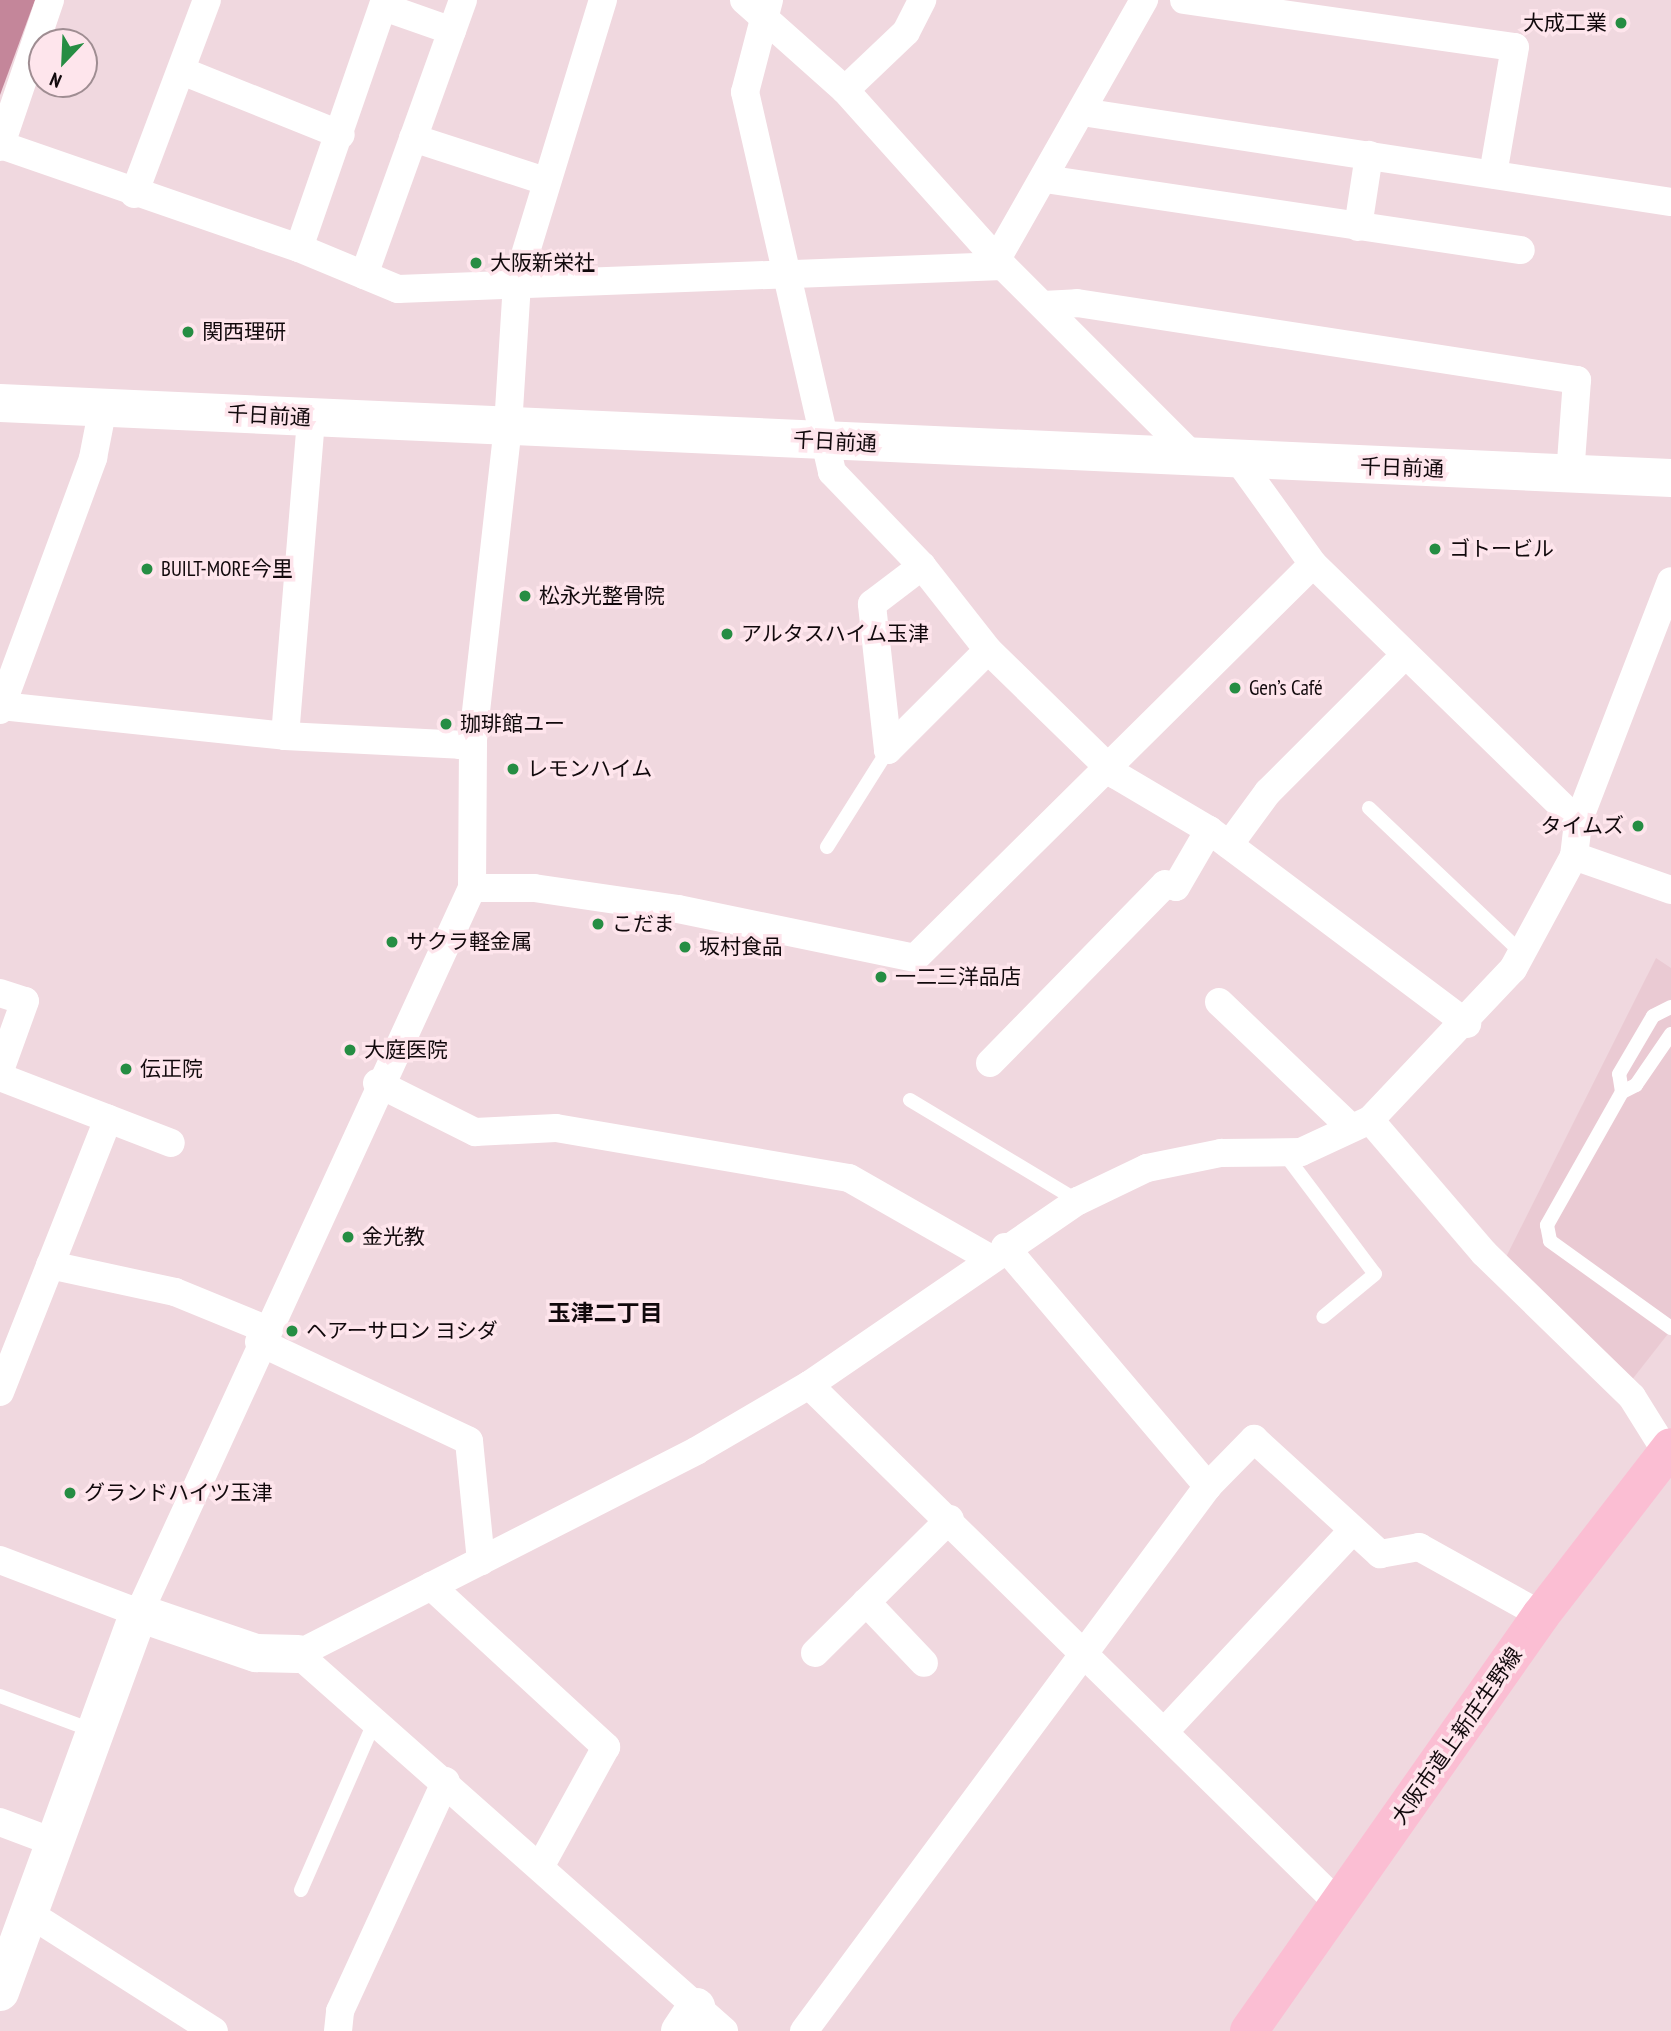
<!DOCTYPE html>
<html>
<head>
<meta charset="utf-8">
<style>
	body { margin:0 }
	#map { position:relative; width:1671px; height:2031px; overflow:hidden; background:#f0d8df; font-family:"PT Sans Narrow","Noto Sans JP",sans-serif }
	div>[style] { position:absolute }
	.built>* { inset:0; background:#eacad3 }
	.water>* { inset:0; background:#c4869a }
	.lane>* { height:14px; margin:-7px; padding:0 7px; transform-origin:7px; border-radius:7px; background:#fff }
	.street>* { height:28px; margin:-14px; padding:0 14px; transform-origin:14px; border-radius:14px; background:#fff }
	.secondary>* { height:38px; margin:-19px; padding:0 19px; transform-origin:19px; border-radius:19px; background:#fff }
	.primary>* { height:38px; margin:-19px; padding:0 19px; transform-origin:19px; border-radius:19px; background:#fbbed3 }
	.dots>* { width:19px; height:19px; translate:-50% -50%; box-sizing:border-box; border:4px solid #fee5ec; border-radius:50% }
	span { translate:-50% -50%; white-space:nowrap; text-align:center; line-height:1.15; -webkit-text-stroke:7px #fee5ec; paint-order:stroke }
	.poi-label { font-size:21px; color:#11090c }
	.right { translate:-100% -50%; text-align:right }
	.left { translate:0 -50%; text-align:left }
	.street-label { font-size:21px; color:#11090c }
	.neighbourhood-label { font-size:23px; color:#11090c; font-weight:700 }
	.north { position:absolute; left:28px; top:28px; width:70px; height:70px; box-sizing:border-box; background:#fee5ec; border:2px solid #9f8d92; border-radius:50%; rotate:203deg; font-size:19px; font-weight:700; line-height:28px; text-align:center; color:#11090c }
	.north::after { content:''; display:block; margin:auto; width:24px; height:32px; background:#268d43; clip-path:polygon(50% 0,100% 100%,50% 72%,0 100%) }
</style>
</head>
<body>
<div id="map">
	<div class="built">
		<i style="clip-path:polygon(1656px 958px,1671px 968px,1671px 1330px,1631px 1381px,1505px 1259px)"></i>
	</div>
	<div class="water">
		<i style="clip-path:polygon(0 0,35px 0,0 95px)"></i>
	</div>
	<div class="lane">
		<i style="left:1369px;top:808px;width:211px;rotate:43.5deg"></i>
		<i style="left:827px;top:847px;width:115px;rotate:-57.8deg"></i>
		<i style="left:1671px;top:1034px;width:62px;rotate:124.5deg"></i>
		<i style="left:1636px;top:1085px;width:16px;rotate:153deg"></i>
		<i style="left:1622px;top:1092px;width:153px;rotate:119.4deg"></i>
		<i style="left:1547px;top:1225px;width:16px;rotate:79deg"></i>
		<i style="left:1550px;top:1241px;width:149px;rotate:35.7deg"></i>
		<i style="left:1622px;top:1092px;width:18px;rotate:-99deg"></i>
		<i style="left:1619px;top:1074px;width:67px;rotate:-59.6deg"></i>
		<i style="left:1653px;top:1016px;width:20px;rotate:-27deg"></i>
		<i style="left:910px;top:1100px;width:196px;rotate:31deg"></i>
		<i style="left:1284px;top:1153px;width:151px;rotate:53.1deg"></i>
		<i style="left:1375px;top:1274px;width:67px;rotate:140.4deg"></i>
		<i style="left:0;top:1696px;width:100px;rotate:20.4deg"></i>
		<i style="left:301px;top:1890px;width:188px;rotate:-66.4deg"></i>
	</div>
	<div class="street">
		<i style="left:744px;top:0;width:135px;rotate:41.7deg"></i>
		<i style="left:845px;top:90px;width:237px;rotate:48.1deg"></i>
		<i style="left:1003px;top:266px;width:273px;rotate:45deg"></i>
		<i style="left:769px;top:0;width:95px;rotate:104.6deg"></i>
		<i style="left:745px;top:92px;width:390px;rotate:77.1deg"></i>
		<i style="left:832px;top:472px;width:130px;rotate:46.2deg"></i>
		<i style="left:922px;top:566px;width:107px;rotate:51.8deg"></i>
		<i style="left:988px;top:650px;width:179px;rotate:44.3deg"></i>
		<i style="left:1116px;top:775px;width:108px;rotate:30.6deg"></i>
		<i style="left:1209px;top:830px;width:323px;rotate:36.9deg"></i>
		<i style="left:1184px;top:0;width:334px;rotate:8.1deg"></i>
		<i style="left:1515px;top:47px;width:129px;rotate:99.8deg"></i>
		<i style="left:384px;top:7px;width:72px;rotate:19.4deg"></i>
		<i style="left:182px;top:71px;width:171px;rotate:21.9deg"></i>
		<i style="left:845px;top:90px;width:84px;rotate:-43.6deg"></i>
		<i style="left:906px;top:32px;width:36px;rotate:-63deg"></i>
		<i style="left:1082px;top:112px;width:596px;rotate:8.69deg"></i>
		<i style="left:413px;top:138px;width:139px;rotate:18deg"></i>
		<i style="left:1px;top:145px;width:315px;rotate:19.1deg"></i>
		<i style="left:299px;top:248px;width:107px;rotate:22.5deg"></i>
		<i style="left:398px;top:289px;width:605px;rotate:-2.18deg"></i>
		<i style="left:0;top:147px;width:155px;rotate:-71.2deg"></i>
		<i style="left:1045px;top:179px;width:481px;rotate:8.5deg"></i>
		<i style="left:134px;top:194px;width:207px;rotate:-69.4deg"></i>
		<i style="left:1358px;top:227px;width:73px;rotate:-81.3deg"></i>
		<i style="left:299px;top:248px;width:262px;rotate:-70.9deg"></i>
		<i style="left:998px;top:257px;width:296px;rotate:-60.4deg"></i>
		<i style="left:364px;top:275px;width:292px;rotate:-70.2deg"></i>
		<i style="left:1043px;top:305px;width:34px;rotate:-3deg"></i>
		<i style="left:1077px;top:303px;width:506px;rotate:8.75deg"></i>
		<i style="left:1577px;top:380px;width:95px;rotate:94.2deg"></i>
		<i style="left:1239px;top:461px;width:127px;rotate:54.3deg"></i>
		<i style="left:1313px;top:564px;width:370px;rotate:44.2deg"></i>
		<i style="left:1px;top:706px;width:286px;rotate:6deg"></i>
		<i style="left:285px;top:736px;width:175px;rotate:2.9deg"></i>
		<i style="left:460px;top:745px;width:15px;rotate:-28deg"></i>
		<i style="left:0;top:710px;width:269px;rotate:-69.7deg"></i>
		<i style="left:93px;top:458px;width:52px;rotate:-78.9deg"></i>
		<i style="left:285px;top:736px;width:319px;rotate:-85.3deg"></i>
		<i style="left:888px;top:750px;width:147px;rotate:-96.3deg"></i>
		<i style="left:872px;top:604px;width:63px;rotate:-37.2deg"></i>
		<i style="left:888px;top:750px;width:141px;rotate:-45deg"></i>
		<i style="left:1229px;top:845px;width:66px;rotate:-53.7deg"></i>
		<i style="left:1268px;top:792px;width:190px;rotate:-45deg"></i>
		<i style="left:1574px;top:856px;width:103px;rotate:19.3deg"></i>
		<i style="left:472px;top:888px;width:62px"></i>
		<i style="left:534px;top:888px;width:146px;rotate:8.3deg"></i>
		<i style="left:678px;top:909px;width:242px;rotate:11.7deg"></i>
		<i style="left:915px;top:958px;width:560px;rotate:-44.71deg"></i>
		<i style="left:0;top:993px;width:26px;rotate:18deg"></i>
		<i style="left:25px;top:1001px;width:73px;rotate:109.9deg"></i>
		<i style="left:1219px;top:1002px;width:180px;rotate:43.6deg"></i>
		<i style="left:990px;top:1063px;width:250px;rotate:-45.6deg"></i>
		<i style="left:1165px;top:884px;width:11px;rotate:15deg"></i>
		<i style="left:1176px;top:887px;width:66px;rotate:-59.9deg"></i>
		<i style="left:0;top:1077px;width:183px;rotate:21.1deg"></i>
		<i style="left:377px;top:1083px;width:110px;rotate:26.6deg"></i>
		<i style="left:475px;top:1132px;width:81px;rotate:-2.8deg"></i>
		<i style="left:556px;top:1128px;width:297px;rotate:9.7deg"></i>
		<i style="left:849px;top:1178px;width:161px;rotate:29.7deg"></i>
		<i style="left:1370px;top:1120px;width:175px;rotate:49.4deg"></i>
		<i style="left:1484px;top:1253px;width:206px;rotate:44.2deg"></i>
		<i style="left:1632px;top:1397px;width:66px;rotate:58deg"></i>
		<i style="left:1005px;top:1247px;width:314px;rotate:49.7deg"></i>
		<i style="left:50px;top:1265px;width:128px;rotate:12.2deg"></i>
		<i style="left:175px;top:1292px;width:97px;rotate:22.3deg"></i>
		<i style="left:259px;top:1342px;width:232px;rotate:25.2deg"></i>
		<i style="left:469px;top:1441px;width:121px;rotate:84.3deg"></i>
		<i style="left:809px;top:1385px;width:742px;rotate:44.4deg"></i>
		<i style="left:0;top:1392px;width:294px;rotate:-68.4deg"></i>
		<i style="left:0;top:1560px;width:149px;rotate:20.9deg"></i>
		<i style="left:139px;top:1613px;width:798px;rotate:-65.33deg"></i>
		<i style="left:472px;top:888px;width:150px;rotate:-89.6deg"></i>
		<i style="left:473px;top:738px;width:314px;rotate:-83.6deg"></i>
		<i style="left:508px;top:426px;width:145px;rotate:-86.4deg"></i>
		<i style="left:517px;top:281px;width:294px;rotate:-73deg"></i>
		<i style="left:431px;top:1586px;width:238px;rotate:42.6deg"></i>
		<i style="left:606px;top:1747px;width:135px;rotate:118.8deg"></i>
		<i style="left:866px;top:1602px;width:84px;rotate:46.4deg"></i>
		<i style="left:815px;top:1653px;width:190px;rotate:-44.8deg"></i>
		<i style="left:298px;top:1654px;width:447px;rotate:-27deg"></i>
		<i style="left:696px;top:1451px;width:131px;rotate:-30.3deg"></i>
		<i style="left:809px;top:1385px;width:326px;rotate:-34.4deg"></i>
		<i style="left:1078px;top:1201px;width:76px;rotate:-25.6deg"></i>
		<i style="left:1147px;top:1168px;width:76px;rotate:-11.5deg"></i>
		<i style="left:1221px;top:1153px;width:80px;rotate:-0.7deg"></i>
		<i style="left:1301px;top:1152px;width:76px;rotate:-24.9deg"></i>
		<i style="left:1370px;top:1120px;width:208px;rotate:-46.6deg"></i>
		<i style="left:1513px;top:969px;width:128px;rotate:-61.6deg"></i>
		<i style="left:1574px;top:856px;width:34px;rotate:-83deg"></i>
		<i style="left:1578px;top:822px;width:258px;rotate:-68.9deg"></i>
		<i style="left:298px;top:1654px;width:569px;rotate:41.51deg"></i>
		<i style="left:1164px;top:1732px;width:275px;rotate:-46.9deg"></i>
		<i style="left:0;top:1822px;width:60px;rotate:20.6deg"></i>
		<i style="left:30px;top:1914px;width:218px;rotate:32.5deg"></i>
		<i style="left:338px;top:2031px;width:20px;rotate:-84deg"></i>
		<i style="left:340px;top:2011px;width:253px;rotate:-65.3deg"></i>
		<i style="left:804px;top:2031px;width:678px;rotate:-53.45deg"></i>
		<i style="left:1208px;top:1486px;width:66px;rotate:-45.6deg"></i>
		<i style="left:1254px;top:1439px;width:171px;rotate:42.4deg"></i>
		<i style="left:1380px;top:1554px;width:40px;rotate:-10deg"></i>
		<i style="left:1419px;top:1547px;width:140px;rotate:29.1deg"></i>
	</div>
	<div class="secondary">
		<i style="left:0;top:403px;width:1673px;rotate:2.57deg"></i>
		<i style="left:0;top:1992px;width:404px;rotate:-69.9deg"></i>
		<i style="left:139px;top:1613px;width:124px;rotate:18.9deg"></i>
		<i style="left:256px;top:1653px;width:42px;rotate:1.4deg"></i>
		<i style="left:680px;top:2031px;width:29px;rotate:-56deg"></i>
	</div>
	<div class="primary">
		<i style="left:1249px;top:2031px;width:508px;rotate:-54.93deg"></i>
		<i style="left:1541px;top:1615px;width:212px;rotate:-52.3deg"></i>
	</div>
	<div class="dots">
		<i style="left:1621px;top:23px;background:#268d43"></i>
		<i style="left:476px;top:263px;background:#268d43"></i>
		<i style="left:188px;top:332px;background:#268d43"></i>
		<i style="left:1435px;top:549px;background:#268d43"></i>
		<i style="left:147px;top:569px;background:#268d43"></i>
		<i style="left:525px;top:596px;background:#268d43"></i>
		<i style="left:727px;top:634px;background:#268d43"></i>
		<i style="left:1235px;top:688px;background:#268d43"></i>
		<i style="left:446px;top:724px;background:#268d43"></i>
		<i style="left:513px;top:769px;background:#268d43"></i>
		<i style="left:1638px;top:826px;background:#268d43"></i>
		<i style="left:598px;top:924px;background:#268d43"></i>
		<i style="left:392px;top:942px;background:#268d43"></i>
		<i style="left:685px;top:947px;background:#268d43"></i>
		<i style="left:881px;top:977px;background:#268d43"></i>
		<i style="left:350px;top:1050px;background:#268d43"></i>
		<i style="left:126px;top:1069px;background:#268d43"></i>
		<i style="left:348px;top:1237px;background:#268d43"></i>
		<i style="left:292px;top:1331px;background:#268d43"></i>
		<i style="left:70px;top:1493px;background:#268d43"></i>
	</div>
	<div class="poi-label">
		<span class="right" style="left:1607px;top:23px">大成工業</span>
		<span class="left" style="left:490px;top:263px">大阪新栄社</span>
		<span class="left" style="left:202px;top:332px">関西理研</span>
		<span class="left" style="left:1449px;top:549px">ゴトービル</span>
		<span class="left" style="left:161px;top:569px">BUILT-MORE今里</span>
		<span class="left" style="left:539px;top:596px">松永光整骨院</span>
		<span class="left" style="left:741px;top:634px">アルタスハイム玉津</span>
		<span class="left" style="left:1249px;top:688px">Gen’s Café</span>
		<span class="left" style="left:460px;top:724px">珈琲館ユー</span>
		<span class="left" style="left:527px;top:769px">レモンハイム</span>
		<span class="right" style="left:1624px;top:826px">タイムズ</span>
		<span class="left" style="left:612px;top:924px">こだま</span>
		<span class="left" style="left:406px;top:942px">サクラ軽金属</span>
		<span class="left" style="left:699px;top:947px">坂村食品</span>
		<span class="left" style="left:895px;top:977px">一二三洋品店</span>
		<span class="left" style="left:364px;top:1050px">大庭医院</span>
		<span class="left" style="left:140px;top:1069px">伝正院</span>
		<span class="left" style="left:362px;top:1237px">金光教</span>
		<span class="left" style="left:306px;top:1331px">ヘアーサロン ヨシダ</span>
		<span class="left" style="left:84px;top:1493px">グランドハイツ玉津</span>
	</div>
	<div class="street-label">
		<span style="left:269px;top:416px;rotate:3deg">千日前通</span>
		<span style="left:835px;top:442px;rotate:3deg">千日前通</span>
		<span style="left:1402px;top:468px;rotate:2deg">千日前通</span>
		<span style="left:1457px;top:1736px;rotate:-55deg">大阪市道上新庄生野線</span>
	</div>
	<div class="neighbourhood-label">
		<span style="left:605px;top:1313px">玉津二丁目</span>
	</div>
	<div class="north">N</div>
</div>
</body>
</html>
